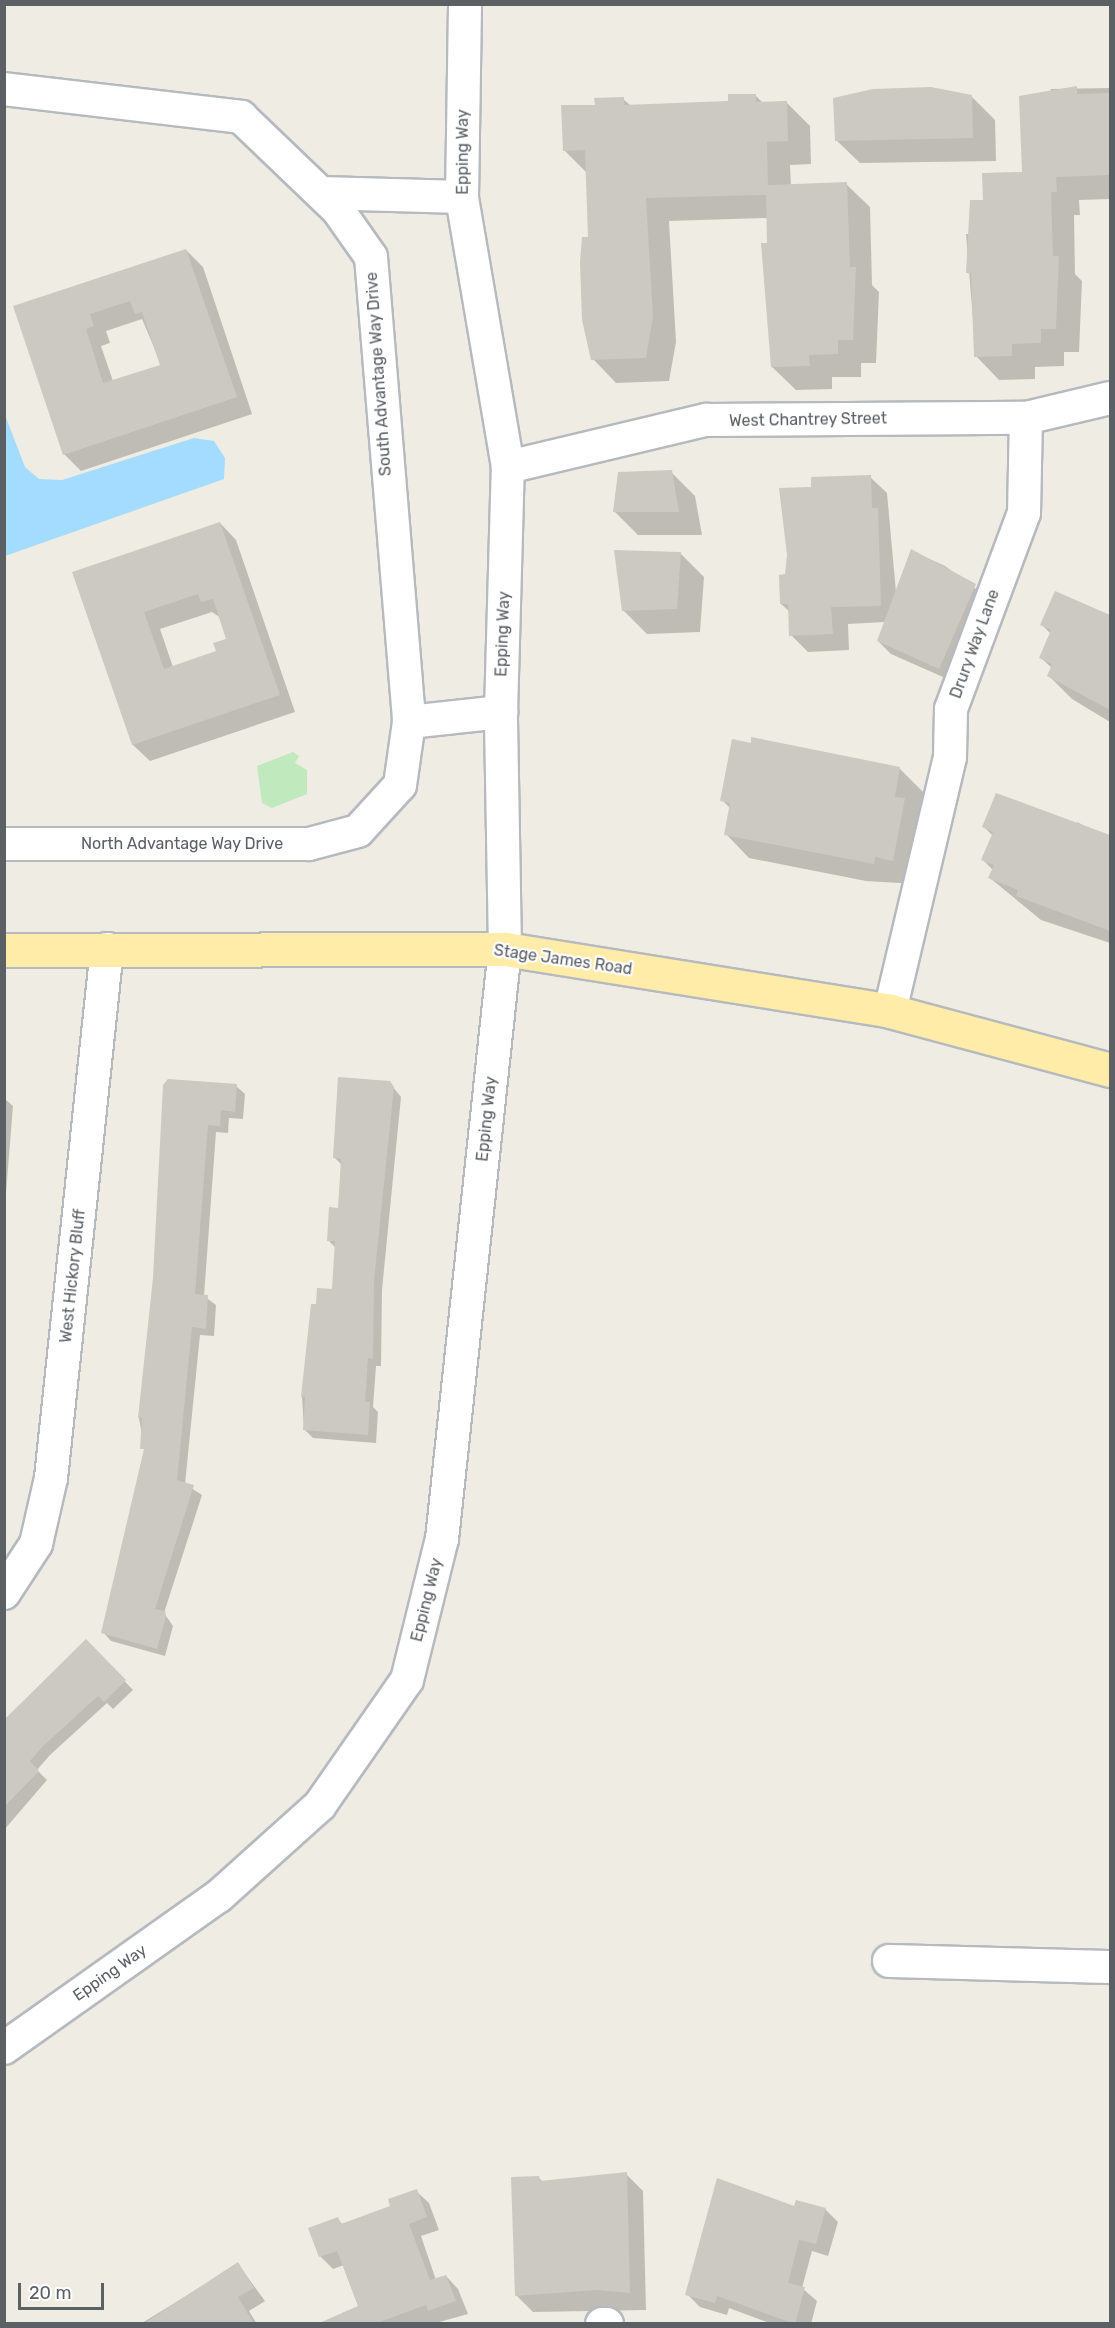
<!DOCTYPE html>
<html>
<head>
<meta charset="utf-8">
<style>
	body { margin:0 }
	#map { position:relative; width:1115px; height:2328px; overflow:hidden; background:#efece3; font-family:Rubik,sans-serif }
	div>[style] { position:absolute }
	.green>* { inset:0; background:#c0e9bd }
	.water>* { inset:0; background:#a3dcff }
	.shadow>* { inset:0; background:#0003 }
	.building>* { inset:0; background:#ccc8c2 }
	.roads { filter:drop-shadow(2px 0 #b6babe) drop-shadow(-2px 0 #b6babe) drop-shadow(0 2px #b6babe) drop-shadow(0 -2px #b6babe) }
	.minor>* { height:32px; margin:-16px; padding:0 16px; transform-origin:16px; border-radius:16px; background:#fff }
	.major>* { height:33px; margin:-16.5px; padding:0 16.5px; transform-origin:16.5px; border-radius:16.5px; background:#ffeca8 }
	span { translate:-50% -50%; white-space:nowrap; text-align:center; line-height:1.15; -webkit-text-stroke:4.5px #fff; paint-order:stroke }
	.street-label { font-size:16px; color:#5b6065 }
	.frame { position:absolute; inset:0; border:6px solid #5b6065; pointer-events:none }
	.scale { position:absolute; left:18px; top:2283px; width:86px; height:27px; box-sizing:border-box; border:3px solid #5b6065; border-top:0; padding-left:8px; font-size:18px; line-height:21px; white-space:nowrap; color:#5b6065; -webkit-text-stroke:4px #fff; paint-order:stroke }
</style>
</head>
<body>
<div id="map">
	<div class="green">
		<i style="clip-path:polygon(293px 752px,299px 756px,295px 763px,307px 770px,307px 794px,272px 808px,262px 803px,257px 766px)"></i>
	</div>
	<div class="water">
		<i style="clip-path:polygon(5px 415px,25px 467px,39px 479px,62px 480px,194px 438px,214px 441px,225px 458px,224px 479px,5px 556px)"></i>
	</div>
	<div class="shadow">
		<i style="clip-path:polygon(1110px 88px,1110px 199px,1079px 200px,1080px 215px,1074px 215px,1075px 274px,1082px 281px,1079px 352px,1064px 352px,1064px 366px,1035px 367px,1035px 379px,999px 380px,976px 356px,966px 234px,972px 234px,984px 201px,1023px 174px,1051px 89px)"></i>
		<i style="clip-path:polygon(755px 95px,763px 103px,787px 103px,810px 126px,811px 164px,790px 165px,791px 186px,846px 184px,870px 207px,872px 285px,879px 292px,876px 363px,861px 363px,861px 377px,832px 377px,832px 389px,796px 390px,772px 367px,768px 218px,669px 221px,676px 342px,669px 381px,616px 383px,593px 359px,587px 173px,564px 150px,596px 106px,623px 99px,631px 106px,730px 103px)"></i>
		<i style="clip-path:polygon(971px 96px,995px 120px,996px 161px,860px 163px,836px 140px)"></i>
		<i style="clip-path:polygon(evenodd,186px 250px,203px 267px,252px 414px,81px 471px,64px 454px,15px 307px,186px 250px,142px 319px,162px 366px,113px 381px,101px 346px,110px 343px,106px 331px,142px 319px)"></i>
		<i style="clip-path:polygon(671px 472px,695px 496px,702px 535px,638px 535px,615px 512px)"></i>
		<i style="clip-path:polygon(870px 477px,887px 493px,896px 592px,912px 551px,945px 566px,988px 598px,952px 681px,891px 654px,878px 641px,885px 622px,848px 624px,849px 650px,808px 652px,791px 635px,790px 612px,781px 604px,813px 489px)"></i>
		<i style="clip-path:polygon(evenodd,220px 523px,236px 540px,295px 712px,150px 761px,133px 745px,74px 573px,220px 523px,212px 612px,221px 618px,228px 640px,218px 652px,173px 667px,160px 629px,212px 612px)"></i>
		<i style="clip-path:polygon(680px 553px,704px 577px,700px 632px,647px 634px,623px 610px)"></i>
		<i style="clip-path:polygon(1056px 593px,1110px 616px,1110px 722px,1072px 699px,1049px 676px,1052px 668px,1041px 658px,1051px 634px,1042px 625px)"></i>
		<i style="clip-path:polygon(899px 768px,923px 792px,919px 815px,928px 823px,916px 884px,866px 881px,749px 858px,726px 834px,731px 809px,722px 800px)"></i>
		<i style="clip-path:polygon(1077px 822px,1110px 839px,1110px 943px,1041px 920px,990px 878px,993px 870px,983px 860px,993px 836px,983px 826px,1075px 828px)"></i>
		<i style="clip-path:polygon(389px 1082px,401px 1097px,382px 1290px,381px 1366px,376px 1366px,373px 1407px,378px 1412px,376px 1443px,313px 1438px,304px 1429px,302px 1396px,318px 1306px,333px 1291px,336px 1248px,328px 1240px,339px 1209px,342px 1165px,335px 1158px)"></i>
		<i style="clip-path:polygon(164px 1085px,236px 1086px,245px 1094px,243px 1119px,229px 1118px,228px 1133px,216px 1132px,204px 1296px,216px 1305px,214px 1336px,200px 1335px,185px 1484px,202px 1495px,164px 1613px,173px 1626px,165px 1656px,111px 1641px,103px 1632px,145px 1452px,139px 1418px,154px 1278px)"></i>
		<i style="clip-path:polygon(4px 1098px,13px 1106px,4px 1218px)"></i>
		<i style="clip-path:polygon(86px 1641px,133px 1690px,113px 1709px,107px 1703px,50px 1755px,37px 1770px,47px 1780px,4px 1830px,4px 1720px)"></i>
		<i style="clip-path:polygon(626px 2174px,643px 2191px,646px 2310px,533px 2312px,516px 2295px,539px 2178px,543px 2182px)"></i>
		<i style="clip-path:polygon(416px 2191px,429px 2203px,439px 2230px,421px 2236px,436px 2280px,446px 2276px,458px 2289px,468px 2314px,432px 2324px,345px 2324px,342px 2313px,360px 2307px,344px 2265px,333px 2269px,320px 2256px,338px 2219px,343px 2225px,392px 2207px)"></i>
		<i style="clip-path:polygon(795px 2208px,825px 2209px,838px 2222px,828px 2256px,812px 2251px,802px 2288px,817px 2301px,811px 2324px,772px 2324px,729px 2308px,727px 2315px,700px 2307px,687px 2294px)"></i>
		<i style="clip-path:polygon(238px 2264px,265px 2301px,249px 2311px,257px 2324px,142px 2323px)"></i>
	</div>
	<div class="building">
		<i style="clip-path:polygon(1077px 86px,1077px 94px,1110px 93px,1110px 175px,1056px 177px,1057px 192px,1051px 192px,1053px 256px,1059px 256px,1056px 329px,1041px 329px,1041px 343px,1012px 344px,1012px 356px,974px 357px,971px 273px,966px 273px,970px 200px,983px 200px,982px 173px,1022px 172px,1019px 96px)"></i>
		<i style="clip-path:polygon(931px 87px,972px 95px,973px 138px,835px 141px,833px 98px,873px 89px)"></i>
		<i style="clip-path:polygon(728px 94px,756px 94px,756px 102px,787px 101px,788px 141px,767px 142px,768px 185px,847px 182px,850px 267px,856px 267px,853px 340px,838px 340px,838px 354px,809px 355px,810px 366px,771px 367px,761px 243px,767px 243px,766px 195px,646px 198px,653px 317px,646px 358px,591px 360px,582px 320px,580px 262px,582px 237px,588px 237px,585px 150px,563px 151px,561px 105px,595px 105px,594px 98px,624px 97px,624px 105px,728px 101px)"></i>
		<i style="clip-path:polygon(evenodd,186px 249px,237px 397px,63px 455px,13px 306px,186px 249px,130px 301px,135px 314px,142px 312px,160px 365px,103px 383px,86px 329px,94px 326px,90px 314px,130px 301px)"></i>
		<i style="clip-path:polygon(672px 470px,679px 512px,613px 512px,618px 472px)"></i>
		<i style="clip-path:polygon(871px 475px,872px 508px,878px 508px,881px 606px,831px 607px,833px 634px,789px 636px,788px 604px,780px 604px,779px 575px,785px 574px,787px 555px,779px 488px,811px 487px,811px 477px)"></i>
		<i style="clip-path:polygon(evenodd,220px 522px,280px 695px,132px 745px,72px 572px,220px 522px,198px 594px,201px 602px,213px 599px,226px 639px,213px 643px,216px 651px,164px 669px,144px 612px,198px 594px)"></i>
		<i style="clip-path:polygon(911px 549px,976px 584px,939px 669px,877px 641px)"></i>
		<i style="clip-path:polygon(614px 550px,681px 552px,677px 609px,622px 611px)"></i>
		<i style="clip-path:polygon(1055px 591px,1110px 615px,1110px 710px,1047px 676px,1052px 664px,1039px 658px,1051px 630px,1040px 625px)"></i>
		<i style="clip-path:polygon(751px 737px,900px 767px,895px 797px,905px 798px,893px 861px,875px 857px,874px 864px,724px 835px,730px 803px,720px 801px,732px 739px,751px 743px)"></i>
		<i style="clip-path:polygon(996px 793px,1110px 835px,1110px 931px,1016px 896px,1018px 890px,988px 878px,994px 865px,981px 860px,993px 832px,982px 827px)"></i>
		<i style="clip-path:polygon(338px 1077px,390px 1081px,394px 1087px,374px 1280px,373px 1359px,368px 1358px,365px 1402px,370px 1402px,368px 1435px,303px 1430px,305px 1397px,301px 1397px,311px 1304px,316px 1304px,317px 1288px,332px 1289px,335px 1241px,327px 1241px,329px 1207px,338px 1208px,341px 1159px,333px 1158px)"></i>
		<i style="clip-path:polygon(168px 1079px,237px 1084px,235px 1112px,221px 1110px,220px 1126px,208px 1125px,195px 1294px,208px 1295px,206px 1329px,192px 1327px,177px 1480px,194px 1485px,155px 1609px,165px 1611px,166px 1617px,157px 1649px,101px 1633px,144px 1449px,140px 1449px,142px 1418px,138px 1418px,153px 1278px,163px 1085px)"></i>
		<i style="clip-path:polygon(86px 1639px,126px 1680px,104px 1702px,98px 1696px,42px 1747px,30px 1761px,39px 1771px,4px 1807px,4px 1720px)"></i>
		<i style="clip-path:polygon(627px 2172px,630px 2293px,597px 2290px,515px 2296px,511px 2177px,539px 2176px,540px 2181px)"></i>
		<i style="clip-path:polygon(717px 2178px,794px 2206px,796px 2200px,826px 2208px,816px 2244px,799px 2240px,788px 2283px,805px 2287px,795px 2324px,717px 2296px,715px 2303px,685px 2295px)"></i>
		<i style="clip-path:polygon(417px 2189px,427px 2217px,409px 2224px,430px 2280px,446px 2275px,456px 2301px,428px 2311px,426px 2305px,374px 2324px,317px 2324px,358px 2306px,337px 2251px,319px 2257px,308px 2228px,338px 2217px,341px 2224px,390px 2206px,388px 2199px)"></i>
		<i style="clip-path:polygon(238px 2262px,254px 2288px,238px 2297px,254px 2324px,143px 2324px)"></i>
	</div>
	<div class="roads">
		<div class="minor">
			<i style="left:4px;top:89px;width:239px;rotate:6.7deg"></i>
			<i style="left:241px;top:117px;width:134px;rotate:43.8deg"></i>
			<i style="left:338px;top:210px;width:57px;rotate:54.9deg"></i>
			<i style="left:371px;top:257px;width:467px;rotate:85.3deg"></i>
			<i style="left:409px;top:722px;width:64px;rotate:98.1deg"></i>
			<i style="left:400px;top:785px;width:62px;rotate:132.4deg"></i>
			<i style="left:358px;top:831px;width:51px;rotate:165.1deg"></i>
			<i style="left:309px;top:844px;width:305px;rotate:180deg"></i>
			<i style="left:321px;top:193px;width:141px;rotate:1.6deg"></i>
			<i style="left:508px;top:467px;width:204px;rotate:-13.4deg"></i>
			<i style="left:706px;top:420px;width:320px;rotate:-0.4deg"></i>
			<i style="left:1026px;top:418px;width:86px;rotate:-13.4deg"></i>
			<i style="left:409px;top:722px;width:93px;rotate:-6.2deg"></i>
			<i style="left:890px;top:1011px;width:261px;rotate:-76.7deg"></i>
			<i style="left:950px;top:757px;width:48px;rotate:-88.8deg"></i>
			<i style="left:951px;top:709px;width:209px;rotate:-69.6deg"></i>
			<i style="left:1024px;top:513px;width:95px;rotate:-88.8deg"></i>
			<i style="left:4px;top:1593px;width:59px;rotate:-56.9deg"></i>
			<i style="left:36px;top:1544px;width:68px;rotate:-77.2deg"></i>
			<i style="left:51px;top:1478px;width:532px;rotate:-83.96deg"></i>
			<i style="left:889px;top:1961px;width:221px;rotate:1.6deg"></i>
			<i style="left:4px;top:2048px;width:263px;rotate:-35.3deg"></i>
			<i style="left:219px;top:1896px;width:136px;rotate:-42deg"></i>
			<i style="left:320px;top:1805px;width:152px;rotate:-55.2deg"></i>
			<i style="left:407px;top:1680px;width:145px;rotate:-76.1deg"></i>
			<i style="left:442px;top:1539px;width:593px;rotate:-83.91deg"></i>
			<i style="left:505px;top:949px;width:237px;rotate:-91deg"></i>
			<i style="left:501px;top:712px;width:245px;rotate:-88.4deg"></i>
			<i style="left:508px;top:467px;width:274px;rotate:-99.7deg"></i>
			<i style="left:462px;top:197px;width:193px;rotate:-89.1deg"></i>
			<i style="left:602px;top:2324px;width:5px"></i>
		</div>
		<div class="major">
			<i style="left:4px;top:950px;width:501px;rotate:-0.11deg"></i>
			<i style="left:505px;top:949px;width:390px;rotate:9.1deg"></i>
			<i style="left:890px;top:1011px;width:228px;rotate:15deg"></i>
		</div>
	</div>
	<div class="street-label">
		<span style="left:463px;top:152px;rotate:-90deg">Epping Way</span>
		<span style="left:379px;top:374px;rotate:-94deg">South Advantage Way Drive</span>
		<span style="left:808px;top:420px;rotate:-1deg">West Chantrey Street</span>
		<span style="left:503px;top:634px;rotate:-88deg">Epping Way</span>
		<span style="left:975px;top:644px;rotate:-70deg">Drury Way Lane</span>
		<span style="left:182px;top:844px">North Advantage Way Drive</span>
		<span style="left:563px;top:960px;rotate:8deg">Stage James Road</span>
		<span style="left:487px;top:1119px;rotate:-84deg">Epping Way</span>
		<span style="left:73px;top:1276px;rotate:-84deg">West Hickory Bluff</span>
		<span style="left:427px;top:1600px;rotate:-76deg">Epping Way</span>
		<span style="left:110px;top:1973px;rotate:-35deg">Epping Way</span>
	</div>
	<div class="frame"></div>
	<div class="scale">20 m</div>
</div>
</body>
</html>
